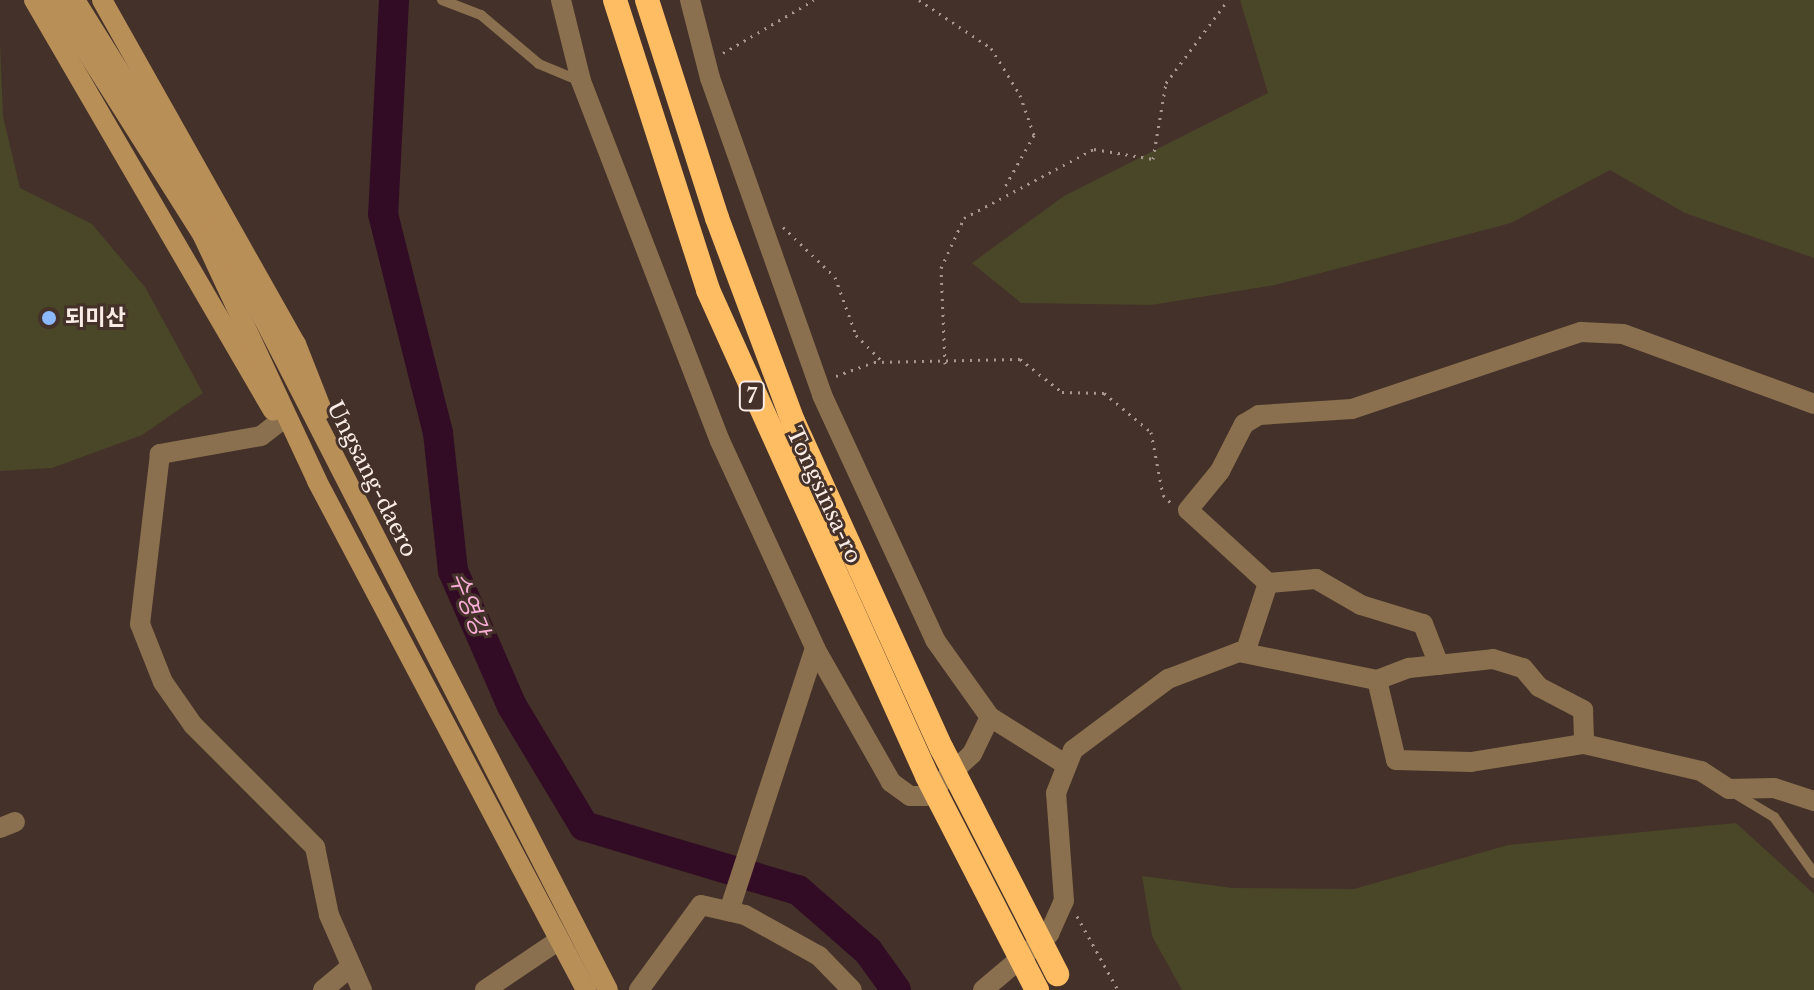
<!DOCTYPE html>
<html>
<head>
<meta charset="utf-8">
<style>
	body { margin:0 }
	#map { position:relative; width:1814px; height:990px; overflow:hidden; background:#443129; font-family:"Libre Baskerville","Noto Sans KR",serif }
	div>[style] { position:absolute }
	.green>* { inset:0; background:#4a4628 }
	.river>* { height:30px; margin:-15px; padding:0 15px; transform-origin:15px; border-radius:15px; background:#320c24 }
	.path>* { height:3px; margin-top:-1.5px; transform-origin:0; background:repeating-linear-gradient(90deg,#a79791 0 2px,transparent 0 8px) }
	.lane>* { height:10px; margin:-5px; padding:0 5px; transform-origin:5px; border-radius:5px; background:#8a704e }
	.street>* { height:20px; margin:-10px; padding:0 10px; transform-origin:10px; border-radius:10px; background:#8a704e }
	.secondary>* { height:20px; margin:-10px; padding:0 10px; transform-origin:10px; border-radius:10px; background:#b98f58 }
	.highway>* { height:24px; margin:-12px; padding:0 12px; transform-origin:12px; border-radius:12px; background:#febc63 }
	.highway-bridge>* { height:24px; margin:-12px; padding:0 12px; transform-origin:12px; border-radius:12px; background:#febc63 }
	.dots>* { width:22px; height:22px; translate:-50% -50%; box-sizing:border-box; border:4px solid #443129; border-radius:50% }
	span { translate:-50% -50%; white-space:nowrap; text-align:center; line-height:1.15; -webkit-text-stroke:6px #443129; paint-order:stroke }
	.shield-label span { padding:2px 6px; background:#443129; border:2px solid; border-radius:6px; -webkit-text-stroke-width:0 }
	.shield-label { font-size:20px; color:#f9ece7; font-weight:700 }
	.poi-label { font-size:22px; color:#f9ece7; font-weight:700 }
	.left { translate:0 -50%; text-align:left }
	.street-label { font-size:22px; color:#f9ece7 }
	.water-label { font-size:24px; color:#f7add6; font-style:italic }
</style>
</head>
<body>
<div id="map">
	<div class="green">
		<i style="clip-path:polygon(1240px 0,1814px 0,1814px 258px,1685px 213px,1610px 170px,1511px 223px,1275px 285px,1151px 305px,1021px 303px,972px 263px,1064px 196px,1268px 93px)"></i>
		<i style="clip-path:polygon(0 42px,3px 116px,20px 188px,92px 224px,145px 287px,203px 393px,142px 435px,52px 468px,0 471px)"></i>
		<i style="clip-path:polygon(1736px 823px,1814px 894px,1814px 990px,1182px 990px,1152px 936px,1142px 876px,1233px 888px,1354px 889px,1508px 845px)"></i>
	</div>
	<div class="river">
		<i style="left:394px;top:0;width:214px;rotate:92.9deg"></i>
		<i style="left:383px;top:214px;width:226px;rotate:75.9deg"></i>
		<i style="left:438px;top:433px;width:139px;rotate:83.8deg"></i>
		<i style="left:453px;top:571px;width:147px;rotate:66.4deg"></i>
		<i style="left:512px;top:706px;width:140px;rotate:59deg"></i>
		<i style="left:584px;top:826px;width:223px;rotate:16.7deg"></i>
		<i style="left:798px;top:890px;width:93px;rotate:41.1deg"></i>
		<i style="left:868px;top:951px;width:48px;rotate:54.3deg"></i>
	</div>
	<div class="path">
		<i style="left:919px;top:0;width:87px;rotate:33.7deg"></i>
		<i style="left:991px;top:48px;width:55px;rotate:58.3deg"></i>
		<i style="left:1020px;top:95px;width:42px;rotate:70.7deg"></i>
		<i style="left:1034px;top:135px;width:63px;rotate:119.4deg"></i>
		<i style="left:723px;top:53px;width:105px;rotate:-30.2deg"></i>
		<i style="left:783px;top:227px;width:72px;rotate:43.9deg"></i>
		<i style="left:835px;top:277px;width:62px;rotate:70.1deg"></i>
		<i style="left:856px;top:335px;width:38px;rotate:45deg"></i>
		<i style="left:945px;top:364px;width:96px;rotate:-92.4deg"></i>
		<i style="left:941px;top:268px;width:55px;rotate:-65.3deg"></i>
		<i style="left:964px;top:218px;width:147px;rotate:-28deg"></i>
		<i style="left:1094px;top:149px;width:60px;rotate:9.6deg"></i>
		<i style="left:1153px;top:159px;width:77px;rotate:-80.3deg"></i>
		<i style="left:1166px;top:83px;width:104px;rotate:-53.2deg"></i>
		<i style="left:836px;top:376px;width:40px;rotate:-20.2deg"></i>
		<i style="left:874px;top:362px;width:146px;rotate:-1.2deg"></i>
		<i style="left:1020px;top:359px;width:53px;rotate:38.2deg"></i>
		<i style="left:1062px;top:392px;width:42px;rotate:1.4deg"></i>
		<i style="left:1104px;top:393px;width:61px;rotate:39.7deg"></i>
		<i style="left:1151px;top:432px;width:64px;rotate:79.2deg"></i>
		<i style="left:1163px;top:495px;width:14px;rotate:45deg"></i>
		<i style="left:1077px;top:916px;width:85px;rotate:61deg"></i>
	</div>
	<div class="lane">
		<i style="left:442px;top:0;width:42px;rotate:21deg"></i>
		<i style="left:481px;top:15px;width:76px;rotate:40.2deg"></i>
		<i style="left:539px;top:64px;width:44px;rotate:22.5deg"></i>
		<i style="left:1734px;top:793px;width:47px;rotate:31deg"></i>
		<i style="left:1774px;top:817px;width:69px;rotate:54.5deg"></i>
	</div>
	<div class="street">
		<i style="left:561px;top:0;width:83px;rotate:76.1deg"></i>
		<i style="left:581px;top:81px;width:386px;rotate:68.9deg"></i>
		<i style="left:720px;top:441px;width:228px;rotate:65.3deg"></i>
		<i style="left:815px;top:648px;width:277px;rotate:108.1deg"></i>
		<i style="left:690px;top:0;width:81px;rotate:75.6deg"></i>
		<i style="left:710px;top:78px;width:336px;rotate:70.5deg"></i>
		<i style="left:822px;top:395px;width:270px;rotate:65.2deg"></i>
		<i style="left:935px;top:640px;width:95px;rotate:54.5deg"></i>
		<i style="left:990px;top:717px;width:41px;rotate:115.9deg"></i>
		<i style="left:972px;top:754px;width:62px;rotate:137.6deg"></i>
		<i style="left:926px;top:796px;width:16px;rotate:180deg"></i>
		<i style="left:910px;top:796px;width:24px;rotate:-144deg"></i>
		<i style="left:891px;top:782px;width:154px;rotate:-119.6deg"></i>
		<i style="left:279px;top:422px;width:23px;rotate:142deg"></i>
		<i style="left:261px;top:436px;width:103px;rotate:169.9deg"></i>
		<i style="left:160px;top:454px;width:171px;rotate:96.7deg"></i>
		<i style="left:140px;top:624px;width:62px;rotate:68.4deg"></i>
		<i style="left:163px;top:682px;width:52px;rotate:55.1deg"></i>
		<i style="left:193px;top:725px;width:173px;rotate:45deg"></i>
		<i style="left:315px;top:847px;width:69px;rotate:78.4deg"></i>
		<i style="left:329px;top:915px;width:82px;rotate:66.3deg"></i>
		<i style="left:1245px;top:653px;width:74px;rotate:-71.8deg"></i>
		<i style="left:1439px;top:665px;width:44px;rotate:-111.3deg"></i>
		<i style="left:1423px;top:624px;width:65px;rotate:-163deg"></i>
		<i style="left:1361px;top:605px;width:52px;rotate:-150deg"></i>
		<i style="left:1316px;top:579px;width:48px;rotate:175.2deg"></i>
		<i style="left:1268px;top:583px;width:108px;rotate:-137.6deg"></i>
		<i style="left:1188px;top:510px;width:50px;rotate:-50.6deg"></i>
		<i style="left:1220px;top:471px;width:53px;rotate:-62.9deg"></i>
		<i style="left:1244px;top:424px;width:17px;rotate:-31deg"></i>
		<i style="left:1259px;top:415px;width:93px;rotate:-3.7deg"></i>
		<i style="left:1352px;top:409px;width:242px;rotate:-18.6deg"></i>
		<i style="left:1581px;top:332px;width:42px;rotate:2.7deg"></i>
		<i style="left:1623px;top:334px;width:203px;rotate:20.1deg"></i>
		<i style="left:1377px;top:680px;width:82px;rotate:76.6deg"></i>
		<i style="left:1396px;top:760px;width:75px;rotate:1.5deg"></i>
		<i style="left:1471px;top:762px;width:114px;rotate:-9.1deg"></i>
		<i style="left:990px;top:717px;width:89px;rotate:32.1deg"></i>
		<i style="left:0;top:828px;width:16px;rotate:-22deg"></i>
		<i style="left:323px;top:990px;width:34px;rotate:-40deg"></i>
		<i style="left:485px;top:990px;width:89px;rotate:-34deg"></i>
		<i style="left:639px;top:990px;width:105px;rotate:-53.9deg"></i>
		<i style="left:701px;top:905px;width:45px;rotate:12.8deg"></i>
		<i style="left:745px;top:915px;width:85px;rotate:29deg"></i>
		<i style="left:819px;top:956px;width:47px;rotate:45.9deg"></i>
		<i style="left:983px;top:990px;width:87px;rotate:-40.3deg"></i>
		<i style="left:1049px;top:934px;width:36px;rotate:-66deg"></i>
		<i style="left:1064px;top:901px;width:108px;rotate:-94.2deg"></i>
		<i style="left:1056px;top:793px;width:46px;rotate:-68.4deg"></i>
		<i style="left:1073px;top:750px;width:119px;rotate:-36.8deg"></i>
		<i style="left:1168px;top:679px;width:76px;rotate:-20.8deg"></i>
		<i style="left:1239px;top:652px;width:141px;rotate:11.5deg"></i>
		<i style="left:1377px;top:680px;width:34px;rotate:-21deg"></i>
		<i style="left:1409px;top:668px;width:84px;rotate:-6.1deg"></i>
		<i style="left:1493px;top:659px;width:31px;rotate:17deg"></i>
		<i style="left:1523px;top:668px;width:25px;rotate:50deg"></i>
		<i style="left:1539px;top:687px;width:50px;rotate:27.6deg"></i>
		<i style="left:1583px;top:710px;width:34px;rotate:88deg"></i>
		<i style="left:1584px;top:744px;width:120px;rotate:13deg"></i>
		<i style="left:1701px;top:771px;width:33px;rotate:33deg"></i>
		<i style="left:1729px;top:789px;width:45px;rotate:-1.3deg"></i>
		<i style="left:1774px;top:788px;width:42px;rotate:18deg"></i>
	</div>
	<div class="secondary">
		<i style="left:34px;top:0;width:475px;rotate:59.8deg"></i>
		<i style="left:54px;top:0;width:279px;rotate:57.7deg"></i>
		<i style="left:203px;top:236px;width:270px;rotate:65deg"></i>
		<i style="left:317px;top:481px;width:576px;rotate:62.14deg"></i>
		<i style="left:75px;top:0;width:269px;rotate:58.1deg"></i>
		<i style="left:217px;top:228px;width:856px;rotate:62.84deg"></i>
		<i style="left:102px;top:0;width:395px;rotate:60.6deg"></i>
		<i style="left:296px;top:344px;width:71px;rotate:68.5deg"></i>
	</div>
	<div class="highway">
		<i style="left:615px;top:0;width:305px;rotate:72.2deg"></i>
		<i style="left:708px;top:290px;width:533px;rotate:65.74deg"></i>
		<i style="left:647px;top:0;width:229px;rotate:72.2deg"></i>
		<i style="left:717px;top:218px;width:217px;rotate:69.5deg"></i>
		<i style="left:793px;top:421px;width:360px;rotate:65.6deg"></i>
	</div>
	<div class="highway-bridge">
		<i style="left:942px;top:749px;width:253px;rotate:62.9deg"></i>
		<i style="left:927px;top:776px;width:241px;rotate:62.8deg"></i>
	</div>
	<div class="dots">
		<i style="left:49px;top:318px;background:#8bb9fc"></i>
	</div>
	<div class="shield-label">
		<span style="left:752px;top:396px">7</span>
	</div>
	<div class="poi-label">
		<span class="left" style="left:65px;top:318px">되미산</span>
	</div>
	<div class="street-label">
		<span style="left:372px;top:479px;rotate:63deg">Ungsang-daero</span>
		<span style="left:824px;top:495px;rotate:65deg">Tongsinsa-ro</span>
	</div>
	<div class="water-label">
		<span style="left:469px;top:604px;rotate:68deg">수영강</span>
	</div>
</div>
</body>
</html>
